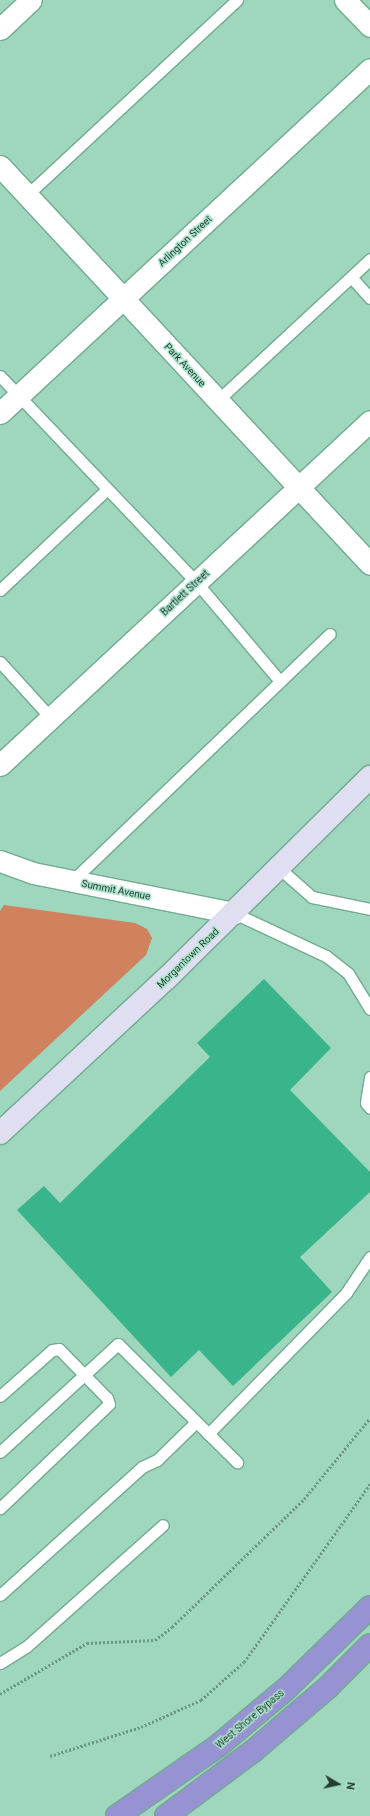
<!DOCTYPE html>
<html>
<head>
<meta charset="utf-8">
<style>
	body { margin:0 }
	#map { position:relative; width:370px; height:1816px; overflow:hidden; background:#9ed6be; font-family:Roboto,sans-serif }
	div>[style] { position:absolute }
	.green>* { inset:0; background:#cf825d }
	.building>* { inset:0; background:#3ab48b }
	.path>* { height:2.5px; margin-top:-1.25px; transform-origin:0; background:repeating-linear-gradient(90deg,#6b9584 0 2px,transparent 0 4px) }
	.roads { filter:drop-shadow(1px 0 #73aa93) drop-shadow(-1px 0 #73aa93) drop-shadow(0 1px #73aa93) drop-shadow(0 -1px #73aa93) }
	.service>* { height:11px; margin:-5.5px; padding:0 5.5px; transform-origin:5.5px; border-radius:5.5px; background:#fff }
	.minor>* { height:21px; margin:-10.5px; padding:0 10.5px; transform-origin:10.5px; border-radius:10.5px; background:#fff }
	.secondary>* { height:22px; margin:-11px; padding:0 11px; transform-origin:11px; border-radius:11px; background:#e0dff2 }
	.motorway>* { height:22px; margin:-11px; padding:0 11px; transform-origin:11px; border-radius:11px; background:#9793d2 }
	span { translate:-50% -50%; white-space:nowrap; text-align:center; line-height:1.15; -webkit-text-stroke:3px #abe4cb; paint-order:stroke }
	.street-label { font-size:10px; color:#253c33 }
	.north { position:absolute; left:318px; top:1764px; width:40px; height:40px; -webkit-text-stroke:3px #abe4cb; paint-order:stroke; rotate:99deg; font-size:11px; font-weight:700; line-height:16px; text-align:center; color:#253c33 }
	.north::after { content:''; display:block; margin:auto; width:14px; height:18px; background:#253c33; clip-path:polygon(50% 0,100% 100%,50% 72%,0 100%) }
</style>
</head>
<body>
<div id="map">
	<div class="green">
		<i style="clip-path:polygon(4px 905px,135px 923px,147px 929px,152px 938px,146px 955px,0 1091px,0 911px)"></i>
	</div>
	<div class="building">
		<i style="clip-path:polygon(264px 979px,331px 1048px,290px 1090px,370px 1172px,370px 1192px,300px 1257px,332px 1292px,233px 1386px,199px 1350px,171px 1377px,17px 1210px,44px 1186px,60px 1203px,210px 1057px,197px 1043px)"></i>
	</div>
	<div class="path">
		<i style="left:0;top:1694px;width:101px;rotate:-30.4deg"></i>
		<i style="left:87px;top:1643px;width:68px;rotate:-2.5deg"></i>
		<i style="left:155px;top:1640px;width:21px;rotate:-37deg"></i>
		<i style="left:172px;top:1627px;width:184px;rotate:-44.1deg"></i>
		<i style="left:304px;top:1499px;width:104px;rotate:-50.8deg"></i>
		<i style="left:50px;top:1756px;width:96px;rotate:-17.7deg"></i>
		<i style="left:141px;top:1727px;width:66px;rotate:-24.2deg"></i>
		<i style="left:201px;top:1700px;width:57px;rotate:-41.5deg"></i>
		<i style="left:244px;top:1662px;width:218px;rotate:-54.7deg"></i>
	</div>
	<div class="roads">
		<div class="service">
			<i style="left:27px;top:195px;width:287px;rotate:-42.9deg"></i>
			<i style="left:352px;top:278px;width:27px;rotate:48deg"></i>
			<i style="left:0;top:376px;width:286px;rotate:46.4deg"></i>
			<i style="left:197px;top:583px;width:127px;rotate:49.8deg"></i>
			<i style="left:218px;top:400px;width:207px;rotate:-42.8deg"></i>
			<i style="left:0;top:590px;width:147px;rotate:-43.3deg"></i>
			<i style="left:0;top:662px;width:76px;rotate:47.7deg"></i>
			<i style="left:279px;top:868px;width:44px;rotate:41.3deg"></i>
			<i style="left:312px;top:897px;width:59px;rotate:11.7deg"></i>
			<i style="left:72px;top:881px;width:357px;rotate:-43.8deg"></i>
			<i style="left:234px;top:913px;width:102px;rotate:25.1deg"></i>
			<i style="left:326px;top:956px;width:28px;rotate:38deg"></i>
			<i style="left:348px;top:973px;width:42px;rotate:58.6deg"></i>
			<i style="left:370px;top:1077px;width:26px;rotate:99deg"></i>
			<i style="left:366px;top:1103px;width:6px;rotate:51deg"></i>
			<i style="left:0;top:1396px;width:69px;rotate:-41.5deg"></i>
			<i style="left:52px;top:1350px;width:7px;rotate:-8deg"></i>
			<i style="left:59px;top:1349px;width:69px;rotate:45.6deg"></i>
			<i style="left:107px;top:1398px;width:6px;rotate:72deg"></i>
			<i style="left:109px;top:1404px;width:151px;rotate:136.3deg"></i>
			<i style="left:208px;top:1434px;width:197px;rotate:-45.6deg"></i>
			<i style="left:346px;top:1293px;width:43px;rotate:-56.3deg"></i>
			<i style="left:0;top:1452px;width:160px;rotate:-42.5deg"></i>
			<i style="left:118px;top:1344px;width:168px;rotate:44.8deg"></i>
			<i style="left:0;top:1595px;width:191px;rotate:-42deg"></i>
			<i style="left:142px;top:1467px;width:17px;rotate:-25deg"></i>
			<i style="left:157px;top:1460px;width:54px;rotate:-44.3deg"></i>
			<i style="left:0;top:1663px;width:31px;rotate:-32deg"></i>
			<i style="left:26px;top:1647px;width:183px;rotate:-41.7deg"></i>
		</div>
		<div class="minor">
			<i style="left:345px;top:0;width:36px;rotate:46deg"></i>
			<i style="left:0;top:29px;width:42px;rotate:-43.1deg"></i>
			<i style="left:0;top:166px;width:543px;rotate:47.09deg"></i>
			<i style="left:0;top:413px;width:505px;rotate:-42.91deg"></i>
			<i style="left:0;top:765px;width:505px;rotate:-42.91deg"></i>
			<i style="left:0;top:861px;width:35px;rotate:20deg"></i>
			<i style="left:33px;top:873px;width:205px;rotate:11.3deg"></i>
		</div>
		<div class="secondary">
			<i style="left:0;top:1133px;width:228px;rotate:-42.9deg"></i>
			<i style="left:167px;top:978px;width:286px;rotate:-44.7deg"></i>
		</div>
		<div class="motorway">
			<i style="left:117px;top:1816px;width:124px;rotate:-34.8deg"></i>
			<i style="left:219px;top:1745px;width:87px;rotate:-39.9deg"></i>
			<i style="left:286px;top:1689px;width:117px;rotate:-44.3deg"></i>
			<i style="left:166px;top:1816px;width:107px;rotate:-36.7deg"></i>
			<i style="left:252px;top:1752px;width:100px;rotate:-40.5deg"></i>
			<i style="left:328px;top:1687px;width:59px;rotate:-45deg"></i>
		</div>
	</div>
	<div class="street-label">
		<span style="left:185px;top:241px;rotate:-43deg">Arlington Street</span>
		<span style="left:185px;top:365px;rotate:47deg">Park Avenue</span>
		<span style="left:185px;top:593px;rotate:-43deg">Bartlett Street</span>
		<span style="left:116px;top:890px;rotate:11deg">Summit Avenue</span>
		<span style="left:188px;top:958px;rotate:-44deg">Morgantown Road</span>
		<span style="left:250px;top:1719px;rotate:-40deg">West Shore Bypass</span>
	</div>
	<div class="north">N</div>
</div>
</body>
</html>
